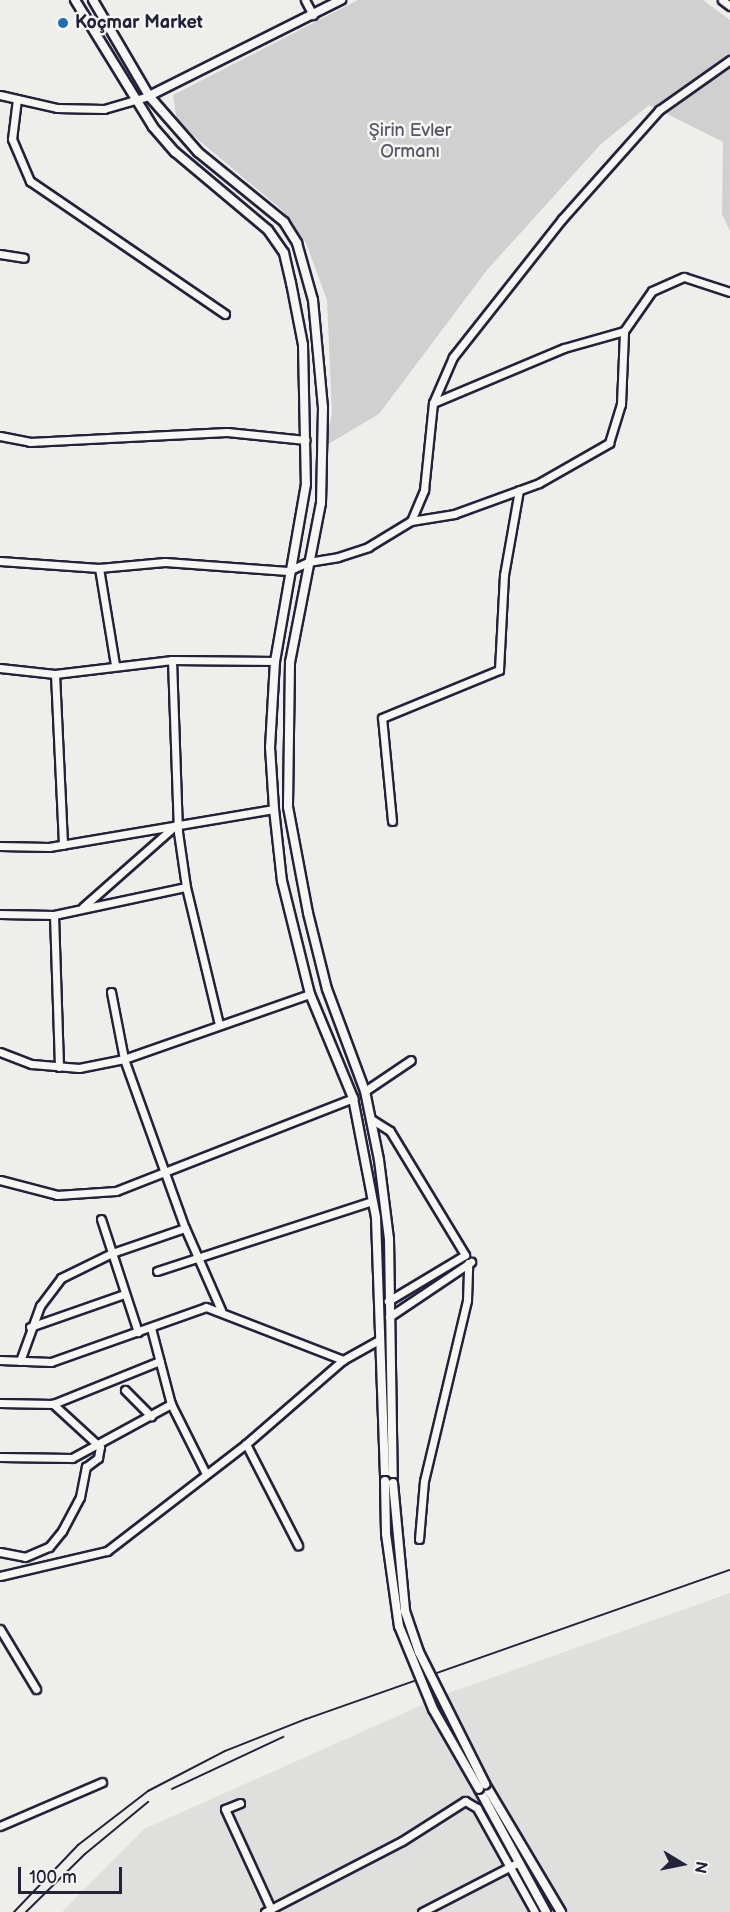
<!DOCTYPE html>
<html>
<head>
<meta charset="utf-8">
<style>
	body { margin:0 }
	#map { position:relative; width:730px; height:1912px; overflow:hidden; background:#eeeeeb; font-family:"Balsamiq Sans",sans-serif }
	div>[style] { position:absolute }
	.built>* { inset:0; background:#dfdfde }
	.green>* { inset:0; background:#d0d0d1 }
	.roads { filter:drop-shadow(2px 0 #22223b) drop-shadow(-2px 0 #22223b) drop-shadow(0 2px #22223b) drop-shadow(0 -2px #22223b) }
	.minor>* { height:7px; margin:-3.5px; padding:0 3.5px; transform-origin:3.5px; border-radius:3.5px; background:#f6f6f2 }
	.tertiary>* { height:8px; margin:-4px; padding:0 4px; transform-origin:4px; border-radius:4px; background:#f6f6f2 }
	.rail>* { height:2px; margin:-1px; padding:0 1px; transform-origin:1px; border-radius:1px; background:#22223b }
	.bridges { filter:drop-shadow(2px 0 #22223b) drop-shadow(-2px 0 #22223b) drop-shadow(0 2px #22223b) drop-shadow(0 -2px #22223b) }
	.tertiary-bridge>* { height:8px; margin:-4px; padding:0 4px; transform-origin:4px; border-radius:4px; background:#f6f6f2 }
	.dots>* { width:16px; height:16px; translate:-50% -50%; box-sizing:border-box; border:3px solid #f6f6f2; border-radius:50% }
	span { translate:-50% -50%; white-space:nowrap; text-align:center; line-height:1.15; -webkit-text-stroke:5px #f6f6f2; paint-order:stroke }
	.poi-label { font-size:18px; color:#22223b; font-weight:700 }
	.left { translate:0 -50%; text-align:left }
	.park-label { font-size:18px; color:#565668 }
	.north { position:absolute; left:652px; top:1834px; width:60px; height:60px; -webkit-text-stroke:4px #f6f6f2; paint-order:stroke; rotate:100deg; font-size:16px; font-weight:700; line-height:24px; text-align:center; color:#22223b }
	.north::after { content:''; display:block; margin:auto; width:21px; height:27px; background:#22223b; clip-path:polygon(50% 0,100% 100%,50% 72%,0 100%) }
	.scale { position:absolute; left:18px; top:1867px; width:104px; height:27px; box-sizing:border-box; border:3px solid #22223b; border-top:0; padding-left:8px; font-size:18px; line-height:21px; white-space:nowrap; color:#22223b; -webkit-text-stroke:4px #f6f6f2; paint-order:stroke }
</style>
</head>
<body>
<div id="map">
	<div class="built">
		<i style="clip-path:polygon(730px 1593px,730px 1912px,62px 1912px,144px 1829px,449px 1693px)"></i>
	</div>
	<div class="green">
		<i style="clip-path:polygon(358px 0,703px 0,730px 20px,730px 231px,722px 214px,723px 142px,649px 105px,601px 144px,487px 270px,379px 414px,325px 446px,332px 413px,327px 300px,306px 243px,282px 210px,177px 122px,173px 95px)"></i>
	</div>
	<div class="roads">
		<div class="minor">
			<i style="left:305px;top:0;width:17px;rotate:62deg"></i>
			<i style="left:722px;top:0;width:10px;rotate:37deg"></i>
			<i style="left:0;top:95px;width:58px;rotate:12.8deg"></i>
			<i style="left:57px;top:108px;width:47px;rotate:1.2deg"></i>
			<i style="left:104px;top:109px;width:47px;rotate:-16.1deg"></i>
			<i style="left:17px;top:99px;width:40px;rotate:97.1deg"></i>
			<i style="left:12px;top:139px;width:46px;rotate:66.8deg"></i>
			<i style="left:30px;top:181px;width:236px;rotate:34.3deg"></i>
			<i style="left:0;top:254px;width:24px;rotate:9deg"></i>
			<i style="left:433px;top:403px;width:142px;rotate:-22.8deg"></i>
			<i style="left:564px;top:348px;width:62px;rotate:-15.8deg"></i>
			<i style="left:624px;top:331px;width:49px;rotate:-55deg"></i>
			<i style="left:652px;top:291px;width:35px;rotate:-24deg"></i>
			<i style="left:684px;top:277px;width:48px;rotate:18.1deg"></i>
			<i style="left:0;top:436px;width:31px;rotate:11deg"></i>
			<i style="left:30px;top:442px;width:197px;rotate:-2.9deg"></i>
			<i style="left:227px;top:432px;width:79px;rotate:5.8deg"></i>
			<i style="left:411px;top:521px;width:44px;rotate:-9.2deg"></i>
			<i style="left:454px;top:514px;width:90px;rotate:-20deg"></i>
			<i style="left:539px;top:483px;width:81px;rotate:-29.7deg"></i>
			<i style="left:609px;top:443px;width:41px;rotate:-72.9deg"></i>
			<i style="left:621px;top:404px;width:73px;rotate:-87.6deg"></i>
			<i style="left:0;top:561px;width:99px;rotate:4deg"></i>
			<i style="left:99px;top:568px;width:66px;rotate:-5.2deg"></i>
			<i style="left:165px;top:562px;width:123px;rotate:4.2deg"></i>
			<i style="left:288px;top:571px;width:22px;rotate:-24deg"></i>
			<i style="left:308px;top:562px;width:30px;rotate:-9deg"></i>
			<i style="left:338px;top:557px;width:32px;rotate:-18deg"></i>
			<i style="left:368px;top:547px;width:50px;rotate:-31.2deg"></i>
			<i style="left:411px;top:521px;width:34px;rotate:-67deg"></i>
			<i style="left:424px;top:490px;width:87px;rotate:-84.1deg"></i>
			<i style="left:433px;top:403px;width:50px;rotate:-66.5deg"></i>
			<i style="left:453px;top:357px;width:176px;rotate:-51.7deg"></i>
			<i style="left:562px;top:219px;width:146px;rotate:-48.3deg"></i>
			<i style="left:659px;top:110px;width:87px;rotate:-35.2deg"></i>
			<i style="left:99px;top:568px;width:98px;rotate:80.6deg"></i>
			<i style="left:172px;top:660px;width:172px;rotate:88deg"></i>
			<i style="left:178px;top:832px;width:56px;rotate:81.7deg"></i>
			<i style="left:186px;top:887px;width:141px;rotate:76.5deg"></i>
			<i style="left:0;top:668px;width:55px;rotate:6.2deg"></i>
			<i style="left:55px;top:674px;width:118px;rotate:-6.8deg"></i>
			<i style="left:172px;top:660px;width:103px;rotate:0.6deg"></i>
			<i style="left:55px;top:674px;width:171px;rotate:87.3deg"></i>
			<i style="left:392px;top:821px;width:103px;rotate:-95.5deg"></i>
			<i style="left:382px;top:718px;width:126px;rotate:-22.3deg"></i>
			<i style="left:499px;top:670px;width:95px;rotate:-87deg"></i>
			<i style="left:504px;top:575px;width:86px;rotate:-80deg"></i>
			<i style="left:0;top:846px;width:49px;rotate:1.2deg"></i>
			<i style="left:49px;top:847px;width:228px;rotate:-9.6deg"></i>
			<i style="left:83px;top:907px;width:124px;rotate:-41.4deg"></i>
			<i style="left:0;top:914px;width:54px;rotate:1.1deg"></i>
			<i style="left:54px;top:915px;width:135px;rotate:-12deg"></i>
			<i style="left:54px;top:915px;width:152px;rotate:88.1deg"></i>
			<i style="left:111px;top:992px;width:68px;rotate:79deg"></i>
			<i style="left:124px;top:1059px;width:180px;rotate:70.2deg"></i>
			<i style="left:185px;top:1228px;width:90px;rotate:66.3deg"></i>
			<i style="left:0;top:1052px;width:34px;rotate:21deg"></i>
			<i style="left:32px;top:1064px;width:47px;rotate:4.9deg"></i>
			<i style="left:79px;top:1068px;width:46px;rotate:-11.3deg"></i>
			<i style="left:124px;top:1059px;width:197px;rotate:-19.3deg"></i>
			<i style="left:365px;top:1091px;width:55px;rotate:-34deg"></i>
			<i style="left:371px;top:1119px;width:22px;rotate:32deg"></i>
			<i style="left:390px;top:1131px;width:145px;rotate:58.8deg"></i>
			<i style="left:465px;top:1255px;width:90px;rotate:149.1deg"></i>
			<i style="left:0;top:1180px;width:59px;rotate:14.7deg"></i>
			<i style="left:57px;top:1195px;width:59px;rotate:-3.9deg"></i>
			<i style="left:116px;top:1191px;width:255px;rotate:-21.4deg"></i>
			<i style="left:101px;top:1219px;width:119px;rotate:71.9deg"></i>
			<i style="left:157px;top:1271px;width:226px;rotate:-18deg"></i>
			<i style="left:389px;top:1317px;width:99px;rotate:-33.9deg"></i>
			<i style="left:30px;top:1327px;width:100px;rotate:-19.3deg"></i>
			<i style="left:151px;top:1328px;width:79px;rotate:75.3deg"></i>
			<i style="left:171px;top:1404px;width:76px;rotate:63.4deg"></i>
			<i style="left:0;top:1360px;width:51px;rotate:2.2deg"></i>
			<i style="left:51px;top:1362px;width:164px;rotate:-19.5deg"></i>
			<i style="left:206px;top:1307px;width:147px;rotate:21.1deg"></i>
			<i style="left:20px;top:1361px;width:59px;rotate:-70deg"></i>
			<i style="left:40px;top:1306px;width:35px;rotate:-53deg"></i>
			<i style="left:61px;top:1278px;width:57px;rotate:-26.1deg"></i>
			<i style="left:112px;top:1253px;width:77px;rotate:-18.9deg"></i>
			<i style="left:125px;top:1390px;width:37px;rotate:45deg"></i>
			<i style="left:0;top:1403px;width:53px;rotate:1.1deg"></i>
			<i style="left:53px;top:1404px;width:115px;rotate:-21.9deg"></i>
			<i style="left:246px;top:1444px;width:114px;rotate:62.8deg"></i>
			<i style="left:0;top:1457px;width:72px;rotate:0.8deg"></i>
			<i style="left:72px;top:1458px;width:113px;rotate:-28.6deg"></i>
			<i style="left:419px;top:1539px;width:58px;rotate:-85.1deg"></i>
			<i style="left:424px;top:1481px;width:186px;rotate:-76.6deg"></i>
			<i style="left:467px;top:1300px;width:37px;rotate:-88deg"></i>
			<i style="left:0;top:1552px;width:25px;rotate:11deg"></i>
			<i style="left:25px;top:1557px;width:26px;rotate:-23deg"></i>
			<i style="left:49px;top:1547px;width:21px;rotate:-51deg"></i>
			<i style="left:62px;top:1531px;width:38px;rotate:-62deg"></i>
			<i style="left:80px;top:1497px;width:31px;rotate:-79deg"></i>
			<i style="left:86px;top:1467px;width:15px;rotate:-37deg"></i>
			<i style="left:98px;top:1458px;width:11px;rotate:-80deg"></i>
			<i style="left:100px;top:1447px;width:64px;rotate:-137.5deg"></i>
			<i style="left:0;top:1576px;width:110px;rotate:-13.2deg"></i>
			<i style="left:107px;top:1551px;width:175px;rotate:-37.6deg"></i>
			<i style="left:246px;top:1444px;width:128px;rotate:-40.9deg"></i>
			<i style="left:343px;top:1360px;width:41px;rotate:-29.1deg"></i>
			<i style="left:0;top:1629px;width:70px;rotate:59deg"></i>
			<i style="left:240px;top:1803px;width:16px;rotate:158deg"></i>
			<i style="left:225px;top:1809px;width:110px;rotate:65.3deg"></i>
			<i style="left:0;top:1826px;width:111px;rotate:-23.3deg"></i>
			<i style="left:265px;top:1912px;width:154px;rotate:-27.4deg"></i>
			<i style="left:402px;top:1841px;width:75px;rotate:-32.4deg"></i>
			<i style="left:465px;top:1801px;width:14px;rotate:30deg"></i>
			<i style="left:477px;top:1808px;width:119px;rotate:60.9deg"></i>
			<i style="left:422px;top:1912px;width:105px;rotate:-27.3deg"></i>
		</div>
		<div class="tertiary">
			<i style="left:75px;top:0;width:149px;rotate:58.4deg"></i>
			<i style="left:153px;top:127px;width:33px;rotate:49deg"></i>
			<i style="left:175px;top:152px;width:121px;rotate:40deg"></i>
			<i style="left:268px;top:230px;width:28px;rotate:55deg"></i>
			<i style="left:284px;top:253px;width:31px;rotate:77deg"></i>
			<i style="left:291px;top:283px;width:63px;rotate:79deg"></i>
			<i style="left:303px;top:345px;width:139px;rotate:88.8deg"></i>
			<i style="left:306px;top:484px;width:180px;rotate:99.9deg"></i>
			<i style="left:275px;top:661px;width:86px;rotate:93.3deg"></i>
			<i style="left:270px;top:747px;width:62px;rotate:86.3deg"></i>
			<i style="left:274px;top:809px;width:72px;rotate:83.7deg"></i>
			<i style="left:282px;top:881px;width:116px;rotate:76.1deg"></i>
			<i style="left:310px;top:994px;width:113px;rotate:67.5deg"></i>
			<i style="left:353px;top:1098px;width:122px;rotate:79.1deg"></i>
			<i style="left:376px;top:1218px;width:263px;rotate:88deg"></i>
			<i style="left:93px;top:0;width:111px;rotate:59.7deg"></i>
			<i style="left:149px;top:96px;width:74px;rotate:48.8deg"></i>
			<i style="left:198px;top:152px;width:111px;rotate:39.1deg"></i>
			<i style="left:284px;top:222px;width:25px;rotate:58deg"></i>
			<i style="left:297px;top:243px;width:59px;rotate:74.3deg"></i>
			<i style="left:313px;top:300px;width:108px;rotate:84.7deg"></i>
			<i style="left:323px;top:408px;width:95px;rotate:91.2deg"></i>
			<i style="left:321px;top:503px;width:162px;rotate:101deg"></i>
			<i style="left:290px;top:662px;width:145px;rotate:90.8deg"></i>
			<i style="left:288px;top:807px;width:108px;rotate:79.3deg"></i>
			<i style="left:308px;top:913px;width:78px;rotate:76deg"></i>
			<i style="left:327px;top:989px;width:109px;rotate:69.6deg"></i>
			<i style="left:365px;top:1091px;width:70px;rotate:78.5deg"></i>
			<i style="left:379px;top:1160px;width:80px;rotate:82.8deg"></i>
			<i style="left:389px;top:1239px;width:244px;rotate:89.1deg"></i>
			<i style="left:149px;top:96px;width:215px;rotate:-26.6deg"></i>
			<i style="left:485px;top:1784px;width:149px;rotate:59.3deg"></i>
			<i style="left:479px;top:1789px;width:140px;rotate:61.4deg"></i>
		</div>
	</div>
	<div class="rail">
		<i style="left:172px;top:1789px;width:123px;rotate:-25.1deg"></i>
		<i style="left:14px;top:1912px;width:93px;rotate:-46.3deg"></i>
		<i style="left:78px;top:1845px;width:88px;rotate:-37.6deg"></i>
		<i style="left:148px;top:1791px;width:87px;rotate:-27.5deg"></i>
		<i style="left:225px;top:1751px;width:87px;rotate:-21.6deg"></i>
		<i style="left:306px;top:1719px;width:449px;rotate:-19.4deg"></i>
		<i style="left:26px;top:1912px;width:83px;rotate:-44.5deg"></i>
		<i style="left:85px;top:1854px;width:82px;rotate:-39.5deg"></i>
	</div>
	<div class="bridges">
		<div class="tertiary-bridge">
			<i style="left:385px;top:1481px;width:53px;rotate:88.9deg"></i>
			<i style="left:386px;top:1534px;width:93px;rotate:82deg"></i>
			<i style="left:399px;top:1626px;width:90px;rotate:67.7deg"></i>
			<i style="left:433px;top:1709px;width:92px;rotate:60.1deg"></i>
			<i style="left:393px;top:1483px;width:129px;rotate:84.6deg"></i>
			<i style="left:405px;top:1611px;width:43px;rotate:71.1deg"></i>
			<i style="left:419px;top:1652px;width:148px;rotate:63.4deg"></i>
		</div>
	</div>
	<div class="dots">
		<i style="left:63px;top:23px;background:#1f6fb2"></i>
	</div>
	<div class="poi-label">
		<span class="left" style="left:75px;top:23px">Koçmar Market</span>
	</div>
	<div class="park-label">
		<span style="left:410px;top:142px">Şirin Evler<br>Ormanı</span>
	</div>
	<div class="north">N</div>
	<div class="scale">100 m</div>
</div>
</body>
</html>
